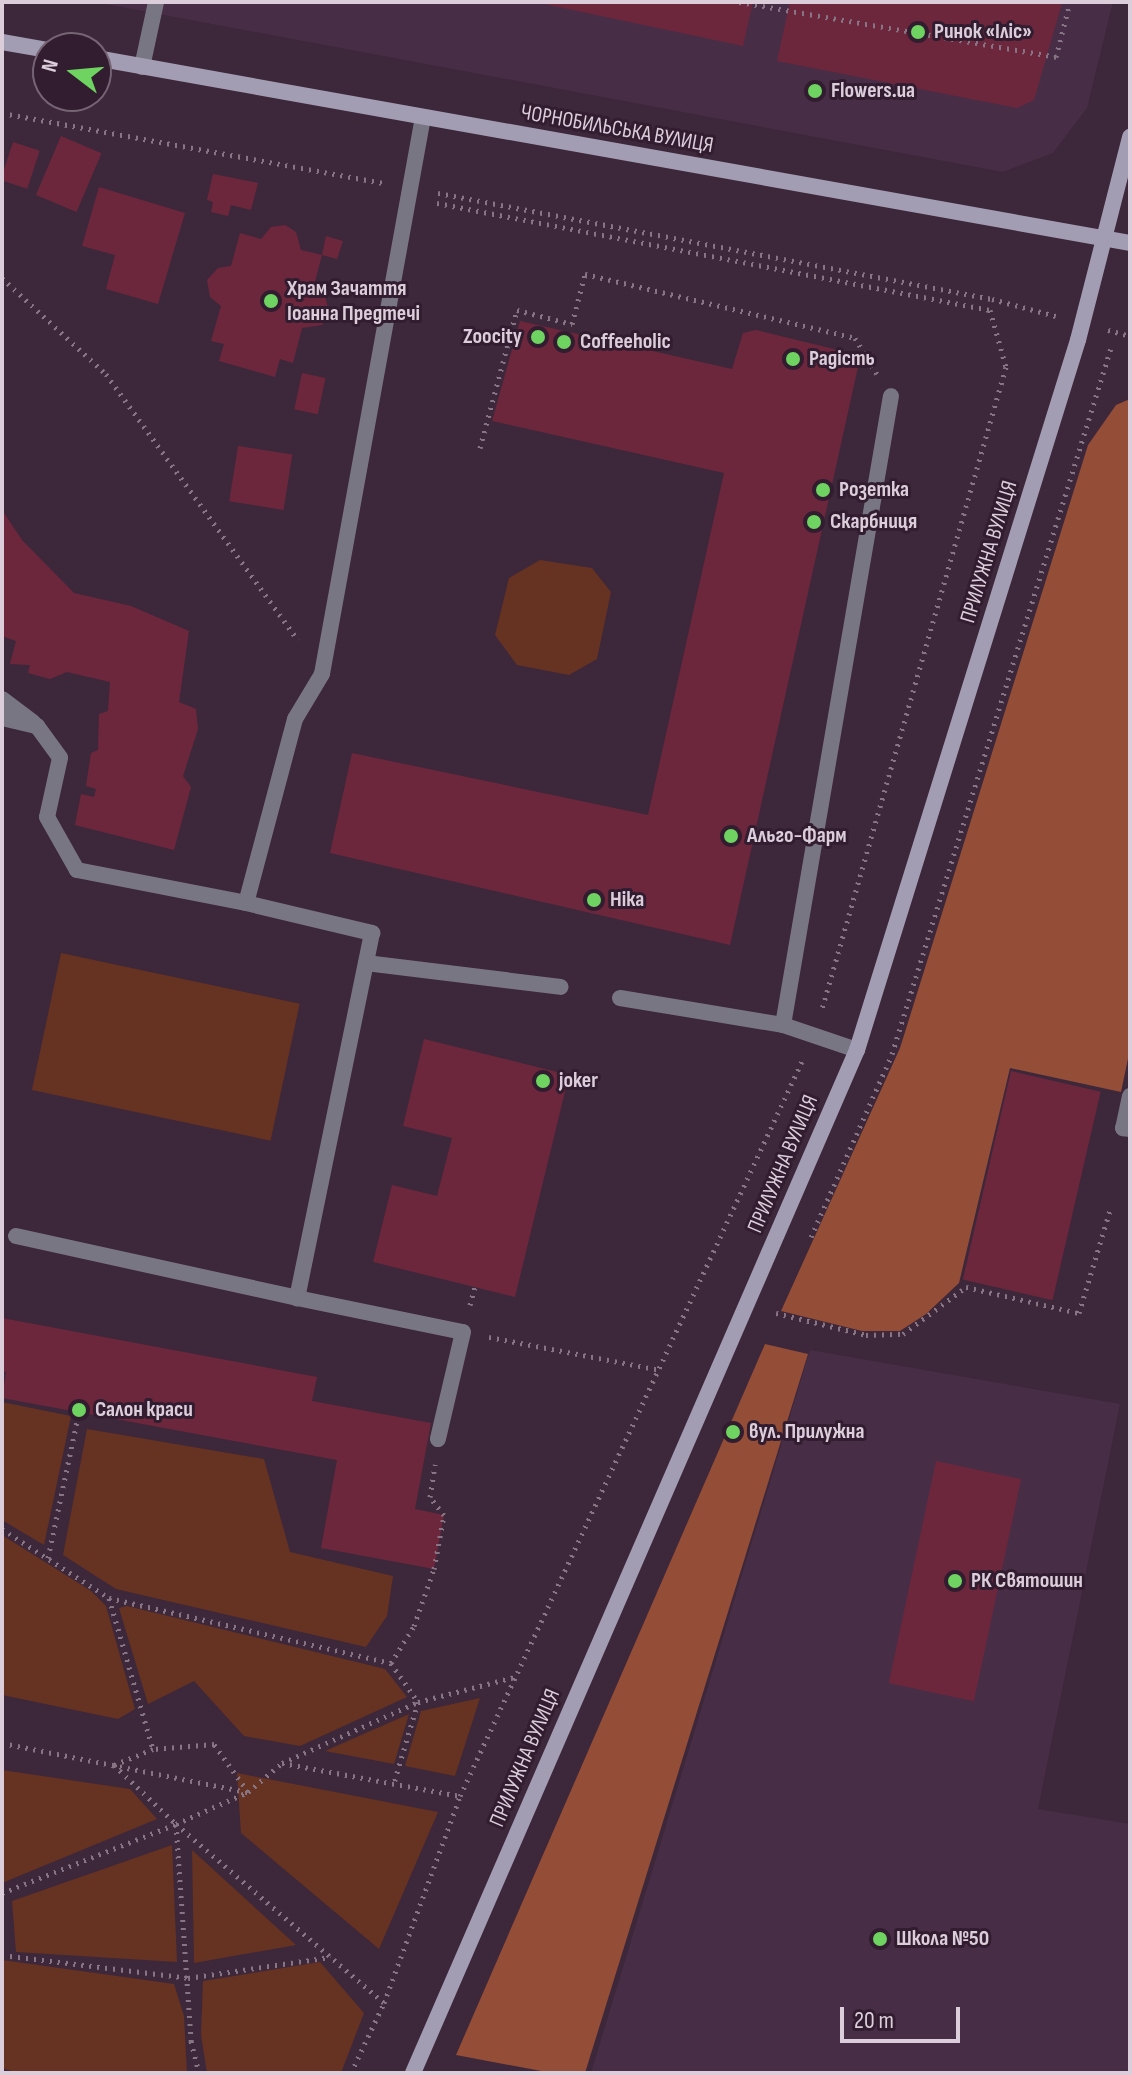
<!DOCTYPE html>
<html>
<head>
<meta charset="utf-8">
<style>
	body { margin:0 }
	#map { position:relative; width:1132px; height:2075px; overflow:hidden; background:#3d273a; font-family:"Sofia Sans Condensed",sans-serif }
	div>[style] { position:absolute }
	.built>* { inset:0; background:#482d46 }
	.green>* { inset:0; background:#663221; transform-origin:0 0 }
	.forest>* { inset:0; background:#944d36 }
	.building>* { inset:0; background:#6d273c; transform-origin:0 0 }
	.path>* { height:5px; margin-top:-2.5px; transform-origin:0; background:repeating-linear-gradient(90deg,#877585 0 2px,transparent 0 8px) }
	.lane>* { height:16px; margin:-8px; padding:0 8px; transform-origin:8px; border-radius:8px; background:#797683 }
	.secondary>* { height:16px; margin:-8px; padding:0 8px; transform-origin:8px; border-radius:8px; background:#a29db3 }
	.dots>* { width:22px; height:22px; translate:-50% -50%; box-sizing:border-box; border:4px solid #321d30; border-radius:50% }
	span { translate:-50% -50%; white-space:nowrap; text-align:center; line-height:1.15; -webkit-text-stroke:6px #321d30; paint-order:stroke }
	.poi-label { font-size:22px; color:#dbcdd9; font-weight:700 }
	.left { translate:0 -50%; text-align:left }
	.right { translate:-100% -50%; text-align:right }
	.street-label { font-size:22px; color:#dbcdd9 }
	.frame { position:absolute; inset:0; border:4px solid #dbcdd9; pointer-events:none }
	.north { position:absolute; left:32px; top:32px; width:80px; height:80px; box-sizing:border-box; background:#321d30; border:2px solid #766374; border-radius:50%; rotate:286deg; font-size:22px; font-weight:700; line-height:32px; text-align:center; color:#dbcdd9 }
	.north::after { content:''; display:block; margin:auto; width:28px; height:36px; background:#6ed361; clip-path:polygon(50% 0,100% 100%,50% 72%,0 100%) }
	.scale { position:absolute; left:840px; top:2007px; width:120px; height:36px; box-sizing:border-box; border:4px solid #dbcdd9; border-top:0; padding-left:10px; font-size:24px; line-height:28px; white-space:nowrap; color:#dbcdd9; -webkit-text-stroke:6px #321d30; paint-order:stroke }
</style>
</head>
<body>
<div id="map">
	<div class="built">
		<i style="clip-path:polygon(95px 2px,1113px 2px,1087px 108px,1053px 153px,1003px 172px)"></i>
		<i style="clip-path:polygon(810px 1350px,1120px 1404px,1038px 1809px,1130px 1824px,1130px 2073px,591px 2073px)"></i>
	</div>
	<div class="green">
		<i style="clip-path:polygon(540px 560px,592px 568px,611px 592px,597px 659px,569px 675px,517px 665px,495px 635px,509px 578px)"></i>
		<i style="left:61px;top:953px;width:244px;height:140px;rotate:12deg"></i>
		<i style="clip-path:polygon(2px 1402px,71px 1416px,44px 1545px,2px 1520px)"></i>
		<i style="clip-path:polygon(87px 1429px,264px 1459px,290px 1552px,393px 1576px,387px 1616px,366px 1647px,116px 1589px,63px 1555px)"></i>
		<i style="clip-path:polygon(2px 1535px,91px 1591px,106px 1606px,135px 1709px,118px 1719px,2px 1695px)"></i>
		<i style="clip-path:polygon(127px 1606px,385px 1669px,407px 1697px,300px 1746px,244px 1736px,194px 1681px,148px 1704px,119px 1608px)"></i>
		<i style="clip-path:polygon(480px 1698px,455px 1776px,405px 1766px,421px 1711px)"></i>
		<i style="clip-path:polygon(409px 1714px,394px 1764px,325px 1751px)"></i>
		<i style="clip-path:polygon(2px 1770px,130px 1789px,157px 1819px,2px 1883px)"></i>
		<i style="clip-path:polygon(237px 1773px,438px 1812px,379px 1949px,241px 1833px)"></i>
		<i style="clip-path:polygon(172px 1845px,177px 1962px,16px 1952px,12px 1901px)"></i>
		<i style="clip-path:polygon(192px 1850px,296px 1945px,194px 1963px)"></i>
		<i style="clip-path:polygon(2px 1960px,174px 1984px,184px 2016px,187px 2073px,18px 2073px,2px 2068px)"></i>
		<i style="clip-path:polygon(320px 1962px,364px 2013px,341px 2073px,207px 2073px,201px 2035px,203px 1981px)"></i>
	</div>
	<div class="forest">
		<i style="clip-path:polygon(1130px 399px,1130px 1049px,1121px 1092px,1010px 1068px,959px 1283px,926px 1314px,900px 1331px,862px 1331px,781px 1311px,900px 1048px,1088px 445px,1116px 405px)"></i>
		<i style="clip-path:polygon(765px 1344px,808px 1354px,585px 2073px,552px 2073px,456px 2055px)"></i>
	</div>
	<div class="building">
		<i style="clip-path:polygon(535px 2px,753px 2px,743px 46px)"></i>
		<i style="clip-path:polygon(790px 2px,1057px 2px,1062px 3px,1034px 100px,1017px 108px,777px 61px)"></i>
		<i style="left:61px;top:136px;width:44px;height:64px;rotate:23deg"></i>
		<i style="left:13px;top:142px;width:28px;height:40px;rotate:18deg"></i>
		<i style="clip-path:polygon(213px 174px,258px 183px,251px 210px,231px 205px,228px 216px,211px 212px,213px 202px,207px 200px)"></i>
		<i style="clip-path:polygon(99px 187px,185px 213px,158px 304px,106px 289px,115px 255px,82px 246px)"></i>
		<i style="clip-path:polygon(285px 225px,296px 232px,301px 250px,322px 255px,313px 289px,325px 295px,329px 313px,322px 325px,302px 328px,293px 363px,280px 359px,275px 377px,219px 361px,224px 344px,211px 341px,221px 306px,210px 297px,207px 280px,218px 268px,231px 266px,240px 233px,261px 239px,271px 227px)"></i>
		<i style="clip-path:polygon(326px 236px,343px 241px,337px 259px,322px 255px)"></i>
		<i style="clip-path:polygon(520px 321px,732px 369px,743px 333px,756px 330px,846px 352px,858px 367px,730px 945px,330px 853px,352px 753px,648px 815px,724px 473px,492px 421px)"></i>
		<i style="left:302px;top:373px;width:24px;height:37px;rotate:12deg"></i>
		<i style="left:238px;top:446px;width:55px;height:56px;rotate:9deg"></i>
		<i style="clip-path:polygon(2px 510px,22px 540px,74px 593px,131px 606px,189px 631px,179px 702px,196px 709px,198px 729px,183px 776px,191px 787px,174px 850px,75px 825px,81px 794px,94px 797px,96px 789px,86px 786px,91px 753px,98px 750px,99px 714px,108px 711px,110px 682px,67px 672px,50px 679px,28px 673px,30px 665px,10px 664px,16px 641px,2px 636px)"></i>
		<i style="clip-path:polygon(424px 1039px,569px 1075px,515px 1297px,373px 1262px,392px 1185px,437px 1196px,452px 1138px,403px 1126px)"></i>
		<i style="left:1011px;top:1071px;width:92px;height:214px;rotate:13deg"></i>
		<i style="clip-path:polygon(2px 1318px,317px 1377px,312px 1401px,431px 1423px,415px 1509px,444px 1515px,434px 1569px,321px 1548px,337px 1460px,2px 1398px,6px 1372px,2px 1371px)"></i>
		<i style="left:936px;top:1461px;width:87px;height:227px;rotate:12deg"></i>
	</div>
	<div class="path">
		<i style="left:739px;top:2px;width:322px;rotate:9.8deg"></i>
		<i style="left:1056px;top:57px;width:57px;rotate:-75.7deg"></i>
		<i style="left:2px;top:113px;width:389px;rotate:10.4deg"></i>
		<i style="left:438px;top:193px;width:564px;rotate:10.83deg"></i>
		<i style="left:992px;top:299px;width:66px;rotate:14.9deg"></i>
		<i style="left:437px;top:203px;width:563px;rotate:10.95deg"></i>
		<i style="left:990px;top:310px;width:59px;rotate:74.3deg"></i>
		<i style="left:1006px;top:367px;width:668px;rotate:105.99deg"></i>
		<i style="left:2px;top:278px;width:142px;rotate:42.7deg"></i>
		<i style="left:106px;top:374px;width:328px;rotate:54.2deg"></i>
		<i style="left:1108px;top:330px;width:23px;rotate:15deg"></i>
		<i style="left:480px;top:448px;width:143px;rotate:-75deg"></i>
		<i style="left:517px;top:310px;width:57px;rotate:14.3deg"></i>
		<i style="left:572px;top:324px;width:52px;rotate:-75.4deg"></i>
		<i style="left:585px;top:274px;width:277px;rotate:13.3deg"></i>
		<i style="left:855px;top:338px;width:42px;rotate:58.6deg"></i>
		<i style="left:811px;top:1237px;width:200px;rotate:-66.1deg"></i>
		<i style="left:892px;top:1054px;width:739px;rotate:-72.77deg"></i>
		<i style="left:470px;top:1305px;width:20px;rotate:-75deg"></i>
		<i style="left:776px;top:1313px;width:93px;rotate:13.7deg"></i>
		<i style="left:866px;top:1335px;width:37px;rotate:-2deg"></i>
		<i style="left:903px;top:1334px;width:79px;rotate:-36.7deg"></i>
		<i style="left:966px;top:1287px;width:116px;rotate:13deg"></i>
		<i style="left:1079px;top:1313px;width:111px;rotate:-73.2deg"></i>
		<i style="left:489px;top:1337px;width:175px;rotate:10.9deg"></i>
		<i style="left:2px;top:1529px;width:127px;rotate:32.8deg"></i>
		<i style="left:109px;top:1598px;width:289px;rotate:13deg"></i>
		<i style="left:391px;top:1663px;width:47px;rotate:55.3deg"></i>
		<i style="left:418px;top:1702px;width:84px;rotate:106.5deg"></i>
		<i style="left:48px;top:1558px;width:149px;rotate:-78deg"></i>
		<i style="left:109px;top:1598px;width:157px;rotate:73.8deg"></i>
		<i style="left:391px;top:1663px;width:44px;rotate:-58.1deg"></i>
		<i style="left:414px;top:1626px;width:60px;rotate:-70.7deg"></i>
		<i style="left:434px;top:1569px;width:55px;rotate:-79.5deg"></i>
		<i style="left:444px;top:1515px;width:23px;rotate:-128deg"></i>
		<i style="left:430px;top:1497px;width:33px;rotate:-81deg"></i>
		<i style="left:2px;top:1743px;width:251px;rotate:11.3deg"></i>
		<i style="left:248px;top:1792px;width:45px;rotate:-40.5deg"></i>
		<i style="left:282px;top:1763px;width:181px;rotate:10.5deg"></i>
		<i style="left:282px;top:1763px;width:149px;rotate:-24.2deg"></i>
		<i style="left:418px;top:1702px;width:100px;rotate:-14.5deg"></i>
		<i style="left:176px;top:1824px;width:218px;rotate:86deg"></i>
		<i style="left:191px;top:2041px;width:33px;rotate:76deg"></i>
		<i style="left:2px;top:1893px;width:187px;rotate:-21.6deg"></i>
		<i style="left:176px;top:1824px;width:79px;rotate:-24deg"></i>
		<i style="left:248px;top:1792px;width:59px;rotate:-125.3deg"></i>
		<i style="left:214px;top:1744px;width:61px;rotate:175.3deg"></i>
		<i style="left:153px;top:1749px;width:42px;rotate:157.7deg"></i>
		<i style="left:114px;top:1765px;width:86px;rotate:43.6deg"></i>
		<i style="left:176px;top:1824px;width:274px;rotate:40.7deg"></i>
		<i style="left:2px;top:1955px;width:187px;rotate:7deg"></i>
		<i style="left:188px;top:1978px;width:144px;rotate:-8.4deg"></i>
		<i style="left:351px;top:2073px;width:77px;rotate:-64.8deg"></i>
		<i style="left:384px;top:2003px;width:221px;rotate:-69.8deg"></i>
		<i style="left:460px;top:1796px;width:813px;rotate:-65.04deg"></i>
	</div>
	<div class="lane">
		<i style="left:142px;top:67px;width:66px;rotate:-77.8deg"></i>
		<i style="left:423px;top:117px;width:566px;rotate:100.28deg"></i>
		<i style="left:322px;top:674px;width:52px;rotate:121deg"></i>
		<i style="left:295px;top:719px;width:190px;rotate:104.9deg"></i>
		<i style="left:246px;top:903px;width:130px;rotate:13.4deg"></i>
		<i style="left:372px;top:933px;width:373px;rotate:101.6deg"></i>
		<i style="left:297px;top:1298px;width:169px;rotate:11.6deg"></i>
		<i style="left:463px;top:1332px;width:110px;rotate:103.2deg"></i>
		<i style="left:2px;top:699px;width:39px;rotate:37deg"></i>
		<i style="left:2px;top:718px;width:36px;rotate:13deg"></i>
		<i style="left:37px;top:726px;width:39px;rotate:54deg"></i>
		<i style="left:60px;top:758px;width:60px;rotate:102.4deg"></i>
		<i style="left:47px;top:817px;width:61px;rotate:60.5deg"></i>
		<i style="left:77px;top:870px;width:172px;rotate:11deg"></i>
		<i style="left:366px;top:963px;width:196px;rotate:7deg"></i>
		<i style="left:620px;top:998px;width:165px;rotate:9.4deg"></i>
		<i style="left:857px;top:1050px;width:78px;rotate:-161.3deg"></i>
		<i style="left:783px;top:1025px;width:638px;rotate:-80.26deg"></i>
		<i style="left:1130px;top:1096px;width:33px;rotate:102deg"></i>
		<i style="left:1123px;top:1128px;width:7px;rotate:8deg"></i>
		<i style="left:16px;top:1236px;width:288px;rotate:12.4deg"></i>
	</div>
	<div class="secondary">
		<i style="left:2px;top:42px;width:47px;rotate:9.9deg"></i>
		<i style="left:96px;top:58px;width:1050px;rotate:10.14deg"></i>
		<i style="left:413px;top:2073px;width:1115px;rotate:-66.54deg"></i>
		<i style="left:857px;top:1050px;width:744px;rotate:-72.71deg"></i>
		<i style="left:1078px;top:340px;width:210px;rotate:-75.6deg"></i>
	</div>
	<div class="dots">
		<i style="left:918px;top:32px;background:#6ed361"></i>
		<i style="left:815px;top:91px;background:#6ed361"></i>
		<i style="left:271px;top:301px;background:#6ed361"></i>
		<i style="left:538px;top:337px;background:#6ed361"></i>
		<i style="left:564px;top:342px;background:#6ed361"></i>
		<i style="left:793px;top:359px;background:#6ed361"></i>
		<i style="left:823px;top:490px;background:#6ed361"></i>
		<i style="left:814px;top:522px;background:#6ed361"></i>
		<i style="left:731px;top:836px;background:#6ed361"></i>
		<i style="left:594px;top:900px;background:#6ed361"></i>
		<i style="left:543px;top:1081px;background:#6ed361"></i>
		<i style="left:79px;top:1410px;background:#6ed361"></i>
		<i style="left:733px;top:1432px;background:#6ed361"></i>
		<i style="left:955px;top:1581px;background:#6ed361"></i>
		<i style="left:880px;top:1939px;background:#6ed361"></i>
	</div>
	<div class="poi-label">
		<span class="left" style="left:934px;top:32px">Ринок «Іліс»</span>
		<span class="left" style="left:831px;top:91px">Flowers.ua</span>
		<span class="left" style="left:287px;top:301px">Храм Зачаття<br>Іоанна Предтечі</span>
		<span class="right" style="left:522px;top:337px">Zoocity</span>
		<span class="left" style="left:580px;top:342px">Coffeeholic</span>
		<span class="left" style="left:809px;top:359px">Радість</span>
		<span class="left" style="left:839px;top:490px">Розетка</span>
		<span class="left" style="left:830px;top:522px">Скарбниця</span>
		<span class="left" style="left:747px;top:836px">Альго-Фарм</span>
		<span class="left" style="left:610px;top:900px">Ніка</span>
		<span class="left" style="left:559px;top:1081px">joker</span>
		<span class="left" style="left:95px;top:1410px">Салон краси</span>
		<span class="left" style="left:749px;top:1432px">вул. Прилужна</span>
		<span class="left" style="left:971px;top:1581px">РК Святошин</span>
		<span class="left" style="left:896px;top:1939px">Школа №50</span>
	</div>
	<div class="street-label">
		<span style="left:617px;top:129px;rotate:10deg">ЧОРНОБИЛЬСЬКА ВУЛИЦЯ</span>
		<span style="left:989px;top:552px;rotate:-73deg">ПРИЛУЖНА ВУЛИЦЯ</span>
		<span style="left:783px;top:1164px;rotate:-67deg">ПРИЛУЖНА ВУЛИЦЯ</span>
		<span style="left:525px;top:1758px;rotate:-67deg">ПРИЛУЖНА ВУЛИЦЯ</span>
	</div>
	<div class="frame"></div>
	<div class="north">N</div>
	<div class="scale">20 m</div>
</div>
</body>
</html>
